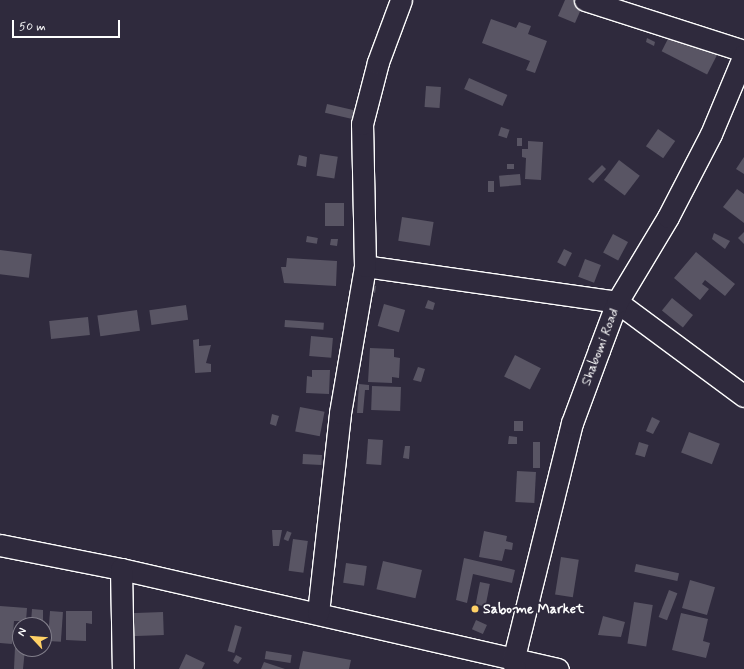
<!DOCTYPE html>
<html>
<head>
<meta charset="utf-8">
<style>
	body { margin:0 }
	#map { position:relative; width:744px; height:669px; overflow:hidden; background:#2f2a3d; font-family:Mynerve,sans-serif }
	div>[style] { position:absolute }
	.building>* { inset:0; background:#595564; transform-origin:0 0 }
	.roads { filter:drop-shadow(1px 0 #fff) drop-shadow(-1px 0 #fff) drop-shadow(0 1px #fff) drop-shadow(0 -1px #fff) }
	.minor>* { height:21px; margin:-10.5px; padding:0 10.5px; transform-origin:10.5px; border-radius:10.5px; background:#2f2a3d }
	.dots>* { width:11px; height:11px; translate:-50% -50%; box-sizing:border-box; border:2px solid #2f2a3d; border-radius:50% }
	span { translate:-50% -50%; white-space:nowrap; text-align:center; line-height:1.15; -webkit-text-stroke:3.5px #2f2a3d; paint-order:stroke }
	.street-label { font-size:14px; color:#fff }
	.poi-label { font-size:14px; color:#fff; font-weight:700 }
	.left { translate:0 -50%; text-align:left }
	.north { position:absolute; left:12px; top:617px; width:40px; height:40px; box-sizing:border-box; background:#2f2a3d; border:1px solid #827f8b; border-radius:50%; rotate:296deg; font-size:11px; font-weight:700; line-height:16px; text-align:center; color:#fff }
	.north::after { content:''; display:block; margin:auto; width:14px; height:18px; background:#ffd166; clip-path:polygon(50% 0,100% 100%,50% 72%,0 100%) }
	.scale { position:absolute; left:12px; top:20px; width:108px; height:18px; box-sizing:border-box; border:2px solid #fff; border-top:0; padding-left:5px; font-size:12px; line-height:14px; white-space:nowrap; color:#fff; -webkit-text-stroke:3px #2f2a3d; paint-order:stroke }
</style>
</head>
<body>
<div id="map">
	<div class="building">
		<i style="clip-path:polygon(565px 0,585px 0,575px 23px,558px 16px)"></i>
		<i style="clip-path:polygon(491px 19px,516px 28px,519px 22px,531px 26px,528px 34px,547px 41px,535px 73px,526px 70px,530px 61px,482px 43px)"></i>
		<i style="left:673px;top:29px;width:51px;height:25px;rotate:27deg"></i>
		<i style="clip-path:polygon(647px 38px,655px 42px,654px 46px,646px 42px)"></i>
		<i style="left:469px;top:78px;width:42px;height:12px;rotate:24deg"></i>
		<i style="left:426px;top:86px;width:15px;height:21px;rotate:4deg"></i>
		<i style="left:327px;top:104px;width:28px;height:9px;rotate:13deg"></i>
		<i style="left:501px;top:127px;width:9px;height:9px;rotate:18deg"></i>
		<i style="left:658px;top:129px;width:21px;height:21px;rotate:35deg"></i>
		<i style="left:517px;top:138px;width:5px;height:8px"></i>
		<i style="clip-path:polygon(528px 141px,543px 142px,541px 180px,525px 179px,526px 158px,522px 157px,522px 149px,528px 149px)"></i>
		<i style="left:320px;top:154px;width:18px;height:22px;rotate:9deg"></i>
		<i style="clip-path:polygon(299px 155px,307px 157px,306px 167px,297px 165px)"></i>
		<i style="clip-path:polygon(744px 157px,744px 174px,736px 169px)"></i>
		<i style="left:619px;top:160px;width:26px;height:25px;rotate:37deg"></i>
		<i style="left:507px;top:164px;width:7px;height:5px"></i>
		<i style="clip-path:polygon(602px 165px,606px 169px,593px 183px,588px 179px)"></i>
		<i style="left:520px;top:174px;width:11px;height:21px;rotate:85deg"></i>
		<i style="left:488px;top:181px;width:6px;height:11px"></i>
		<i style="clip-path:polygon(737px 189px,744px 194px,744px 223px,723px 207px)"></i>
		<i style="left:325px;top:203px;width:19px;height:23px"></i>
		<i style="left:402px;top:217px;width:32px;height:24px;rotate:9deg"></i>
		<i style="clip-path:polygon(744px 232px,744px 244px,738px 238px)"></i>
		<i style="clip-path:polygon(714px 233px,730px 241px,725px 249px,712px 239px)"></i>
		<i style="left:613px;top:234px;width:17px;height:21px;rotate:28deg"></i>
		<i style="left:307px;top:236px;width:11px;height:6px;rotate:10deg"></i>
		<i style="clip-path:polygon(331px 239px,338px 239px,337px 246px,330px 245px)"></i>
		<i style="left:564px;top:249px;width:9px;height:15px;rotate:27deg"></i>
		<i style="left:0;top:250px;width:32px;height:24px;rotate:7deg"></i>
		<i style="clip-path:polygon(696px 252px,735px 284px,725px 296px,705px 280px,702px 284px,709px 289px,700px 300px,674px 278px)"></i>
		<i style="clip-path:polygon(287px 258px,337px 261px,336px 286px,284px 283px,281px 267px,286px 267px)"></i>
		<i style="left:585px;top:259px;width:17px;height:19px;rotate:21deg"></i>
		<i style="clip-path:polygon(370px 284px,376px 286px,375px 293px,368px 291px)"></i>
		<i style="left:672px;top:298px;width:27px;height:16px;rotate:39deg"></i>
		<i style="clip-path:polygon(428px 300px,435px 303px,433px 310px,425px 308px)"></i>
		<i style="left:384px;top:304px;width:22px;height:23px;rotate:16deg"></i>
		<i style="left:186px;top:305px;width:15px;height:37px;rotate:82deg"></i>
		<i style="left:137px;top:310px;width:21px;height:40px;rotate:82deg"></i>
		<i style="left:88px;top:317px;width:18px;height:39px;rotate:84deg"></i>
		<i style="left:285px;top:320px;width:39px;height:7px;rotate:4deg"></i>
		<i style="left:311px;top:336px;width:22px;height:20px;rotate:5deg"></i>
		<i style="clip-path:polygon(199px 339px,199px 346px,211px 345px,206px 363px,211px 364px,211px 372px,195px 373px,193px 340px)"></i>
		<i style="clip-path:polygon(370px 348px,394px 349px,394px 357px,400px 358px,399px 378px,392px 377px,392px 383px,368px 382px)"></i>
		<i style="left:515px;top:355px;width:29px;height:24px;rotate:27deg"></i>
		<i style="clip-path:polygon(418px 367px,425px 369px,421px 382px,413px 380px)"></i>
		<i style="clip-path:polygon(312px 370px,330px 370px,329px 394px,306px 393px,307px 376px,312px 377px)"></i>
		<i style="clip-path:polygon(359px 384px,369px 385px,369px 390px,365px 390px,363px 413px,357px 413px)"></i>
		<i style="left:372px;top:386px;width:29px;height:24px;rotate:2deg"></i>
		<i style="left:300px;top:407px;width:25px;height:25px;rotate:11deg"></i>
		<i style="clip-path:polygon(272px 414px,279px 416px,276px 426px,270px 424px)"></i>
		<i style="clip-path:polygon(652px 417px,660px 421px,653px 434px,646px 431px)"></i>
		<i style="left:514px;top:421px;width:9px;height:10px"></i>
		<i style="left:689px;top:432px;width:33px;height:22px;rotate:21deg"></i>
		<i style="clip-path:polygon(509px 436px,517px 437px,517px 444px,508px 444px)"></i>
		<i style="left:368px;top:439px;width:15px;height:25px;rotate:4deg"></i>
		<i style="left:533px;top:442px;width:7px;height:26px"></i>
		<i style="left:639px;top:442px;width:10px;height:13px;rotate:17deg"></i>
		<i style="clip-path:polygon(405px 446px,410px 446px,409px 459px,403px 458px)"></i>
		<i style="left:303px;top:454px;width:19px;height:10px;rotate:3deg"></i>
		<i style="left:517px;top:471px;width:19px;height:31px;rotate:3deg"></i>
		<i style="clip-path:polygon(272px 530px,282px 530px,279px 546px,273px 546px)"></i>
		<i style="left:287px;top:531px;width:5px;height:9px;rotate:22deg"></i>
		<i style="clip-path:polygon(484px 531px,507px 536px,506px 541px,513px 543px,512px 550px,505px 549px,502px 561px,479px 557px)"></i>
		<i style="left:293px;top:539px;width:15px;height:32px;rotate:8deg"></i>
		<i style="left:561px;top:557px;width:18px;height:38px;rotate:9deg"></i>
		<i style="clip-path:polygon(464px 558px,515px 570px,512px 583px,473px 574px,467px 603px,456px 600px)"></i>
		<i style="left:383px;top:561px;width:40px;height:29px;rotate:13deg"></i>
		<i style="left:346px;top:563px;width:21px;height:20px;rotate:8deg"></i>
		<i style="left:636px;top:564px;width:44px;height:8px;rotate:12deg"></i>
		<i style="left:690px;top:580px;width:26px;height:29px;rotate:16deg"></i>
		<i style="left:480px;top:582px;width:10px;height:23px;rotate:11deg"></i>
		<i style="left:669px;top:590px;width:9px;height:29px;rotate:21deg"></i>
		<i style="left:634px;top:602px;width:19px;height:42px;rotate:9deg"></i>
		<i style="clip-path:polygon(0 606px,27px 608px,26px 621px,14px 621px,12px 644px,0 643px)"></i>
		<i style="clip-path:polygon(32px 609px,43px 610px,43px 623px,31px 623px)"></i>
		<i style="left:50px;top:611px;width:13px;height:30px;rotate:4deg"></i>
		<i style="clip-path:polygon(66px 611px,92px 611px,92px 624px,86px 623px,86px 641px,66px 640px)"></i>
		<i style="left:163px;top:612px;width:23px;height:34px;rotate:88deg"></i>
		<i style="clip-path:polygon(681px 613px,708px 619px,703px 641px,710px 643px,706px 658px,672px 650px)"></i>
		<i style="clip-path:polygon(603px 616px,625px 622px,621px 637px,598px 635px)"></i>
		<i style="left:476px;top:620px;width:12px;height:10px;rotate:24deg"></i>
		<i style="left:235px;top:625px;width:7px;height:27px;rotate:16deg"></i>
		<i style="clip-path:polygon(15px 647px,25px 649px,23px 669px,14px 669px)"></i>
		<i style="left:266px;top:651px;width:26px;height:8px;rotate:9deg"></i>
		<i style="clip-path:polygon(303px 651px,351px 660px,349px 669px,299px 669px)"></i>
		<i style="clip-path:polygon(186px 654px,205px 663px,202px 669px,179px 669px)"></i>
		<i style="clip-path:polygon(236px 655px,242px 658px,238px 664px,233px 661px)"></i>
		<i style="clip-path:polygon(264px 662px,285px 669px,261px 669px)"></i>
	</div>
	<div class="roads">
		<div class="minor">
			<i style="left:585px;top:0;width:167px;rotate:17.8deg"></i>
			<i style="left:365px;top:266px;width:255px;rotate:8.1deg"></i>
			<i style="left:617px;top:302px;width:158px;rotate:36.5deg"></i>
			<i style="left:0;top:545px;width:123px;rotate:11.2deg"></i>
			<i style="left:121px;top:569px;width:448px;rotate:12.9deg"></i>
			<i style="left:121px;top:569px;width:100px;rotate:88.9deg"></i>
			<i style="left:318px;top:613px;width:201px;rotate:-83.7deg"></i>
			<i style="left:340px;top:413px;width:149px;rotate:-80.3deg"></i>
			<i style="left:365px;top:266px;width:142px;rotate:-91.2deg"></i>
			<i style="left:362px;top:124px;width:64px;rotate:-75.5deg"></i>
			<i style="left:378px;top:62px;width:66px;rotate:-69.6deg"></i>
			<i style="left:515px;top:669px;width:8px;rotate:-104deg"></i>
			<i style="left:513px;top:661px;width:245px;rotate:-76.1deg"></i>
			<i style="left:572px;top:423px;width:78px;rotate:-69.7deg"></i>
			<i style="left:599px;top:350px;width:51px;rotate:-69.4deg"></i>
			<i style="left:617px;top:302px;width:99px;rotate:-59deg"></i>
			<i style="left:668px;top:217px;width:93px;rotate:-62.6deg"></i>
			<i style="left:711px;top:134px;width:86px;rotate:-67.3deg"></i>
		</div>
	</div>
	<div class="dots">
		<i style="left:475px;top:609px;background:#ffd166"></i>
	</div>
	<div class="street-label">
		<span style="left:600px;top:347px;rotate:-69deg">Shabomi Road</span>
	</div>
	<div class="poi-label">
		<span class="left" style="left:483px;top:609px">Sabome Market</span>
	</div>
	<div class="north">N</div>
	<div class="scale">50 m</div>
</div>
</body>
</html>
